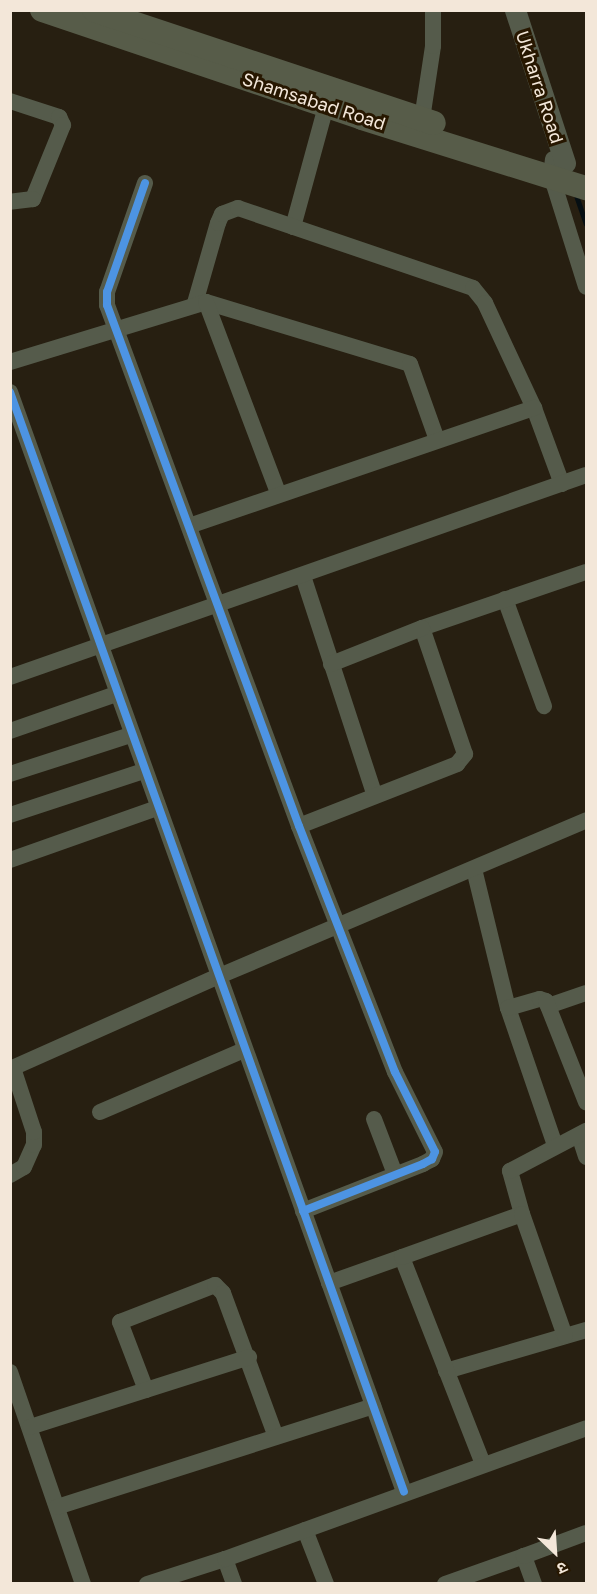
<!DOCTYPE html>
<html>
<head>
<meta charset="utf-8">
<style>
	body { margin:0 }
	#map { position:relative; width:597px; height:1594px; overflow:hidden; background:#271f11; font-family:"Golos Text","Noto Sans Devanagari",sans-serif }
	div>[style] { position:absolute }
	.stream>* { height:4.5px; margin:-2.25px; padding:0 2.25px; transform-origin:2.25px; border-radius:2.25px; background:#060f13 }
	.minor>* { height:16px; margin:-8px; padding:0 8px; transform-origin:8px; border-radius:8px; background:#555b4b }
	.tertiary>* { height:21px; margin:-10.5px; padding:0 10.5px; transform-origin:10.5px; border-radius:10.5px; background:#555b4b }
	.secondary>* { height:24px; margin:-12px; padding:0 12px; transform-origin:12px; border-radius:12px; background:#575c49 }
	.cycleway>* { height:8px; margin:-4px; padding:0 4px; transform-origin:4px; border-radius:4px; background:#4d94e3 }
	span { translate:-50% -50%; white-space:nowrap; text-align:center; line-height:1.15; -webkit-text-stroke:6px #271700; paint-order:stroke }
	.street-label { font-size:18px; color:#f3e7d9 }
	.frame { position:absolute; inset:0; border:12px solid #f3e7d9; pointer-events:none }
	.north { position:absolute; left:525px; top:1522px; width:60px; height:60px; -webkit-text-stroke:4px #271700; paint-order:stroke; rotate:155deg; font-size:16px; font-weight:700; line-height:24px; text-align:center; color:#f3e7d9 }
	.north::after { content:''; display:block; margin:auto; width:21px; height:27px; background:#f3e7d9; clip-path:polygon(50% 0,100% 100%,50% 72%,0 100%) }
</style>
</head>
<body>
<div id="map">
	<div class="stream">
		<i style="left:577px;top:197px;width:28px;rotate:71deg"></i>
	</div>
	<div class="minor">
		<i style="left:10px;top:101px;width:52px;rotate:18.1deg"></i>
		<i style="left:59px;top:117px;width:9px;rotate:63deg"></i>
		<i style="left:63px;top:125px;width:80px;rotate:112.1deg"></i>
		<i style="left:33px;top:199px;width:23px;rotate:173deg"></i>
		<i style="left:422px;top:119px;width:74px;rotate:-81.4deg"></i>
		<i style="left:433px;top:46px;width:36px;rotate:-90deg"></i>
		<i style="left:553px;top:159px;width:16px;rotate:97deg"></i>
		<i style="left:551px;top:175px;width:117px;rotate:72.6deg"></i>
		<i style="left:145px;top:183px;width:115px;rotate:109.2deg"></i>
		<i style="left:107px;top:292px;width:13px;rotate:90deg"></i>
		<i style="left:107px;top:305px;width:555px;rotate:69.77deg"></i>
		<i style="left:299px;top:826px;width:264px;rotate:68.7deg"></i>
		<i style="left:395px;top:1072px;width:89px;rotate:63.4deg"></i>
		<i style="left:435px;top:1152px;width:8px;rotate:113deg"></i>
		<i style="left:432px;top:1159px;width:10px;rotate:151deg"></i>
		<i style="left:423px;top:1164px;width:129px;rotate:158.6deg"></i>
		<i style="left:293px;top:227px;width:125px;rotate:-74.7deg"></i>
		<i style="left:206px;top:302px;width:213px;rotate:16.9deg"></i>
		<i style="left:410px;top:364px;width:81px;rotate:70.4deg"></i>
		<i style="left:195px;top:303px;width:83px;rotate:-74deg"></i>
		<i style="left:218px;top:223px;width:10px;rotate:-66deg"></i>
		<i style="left:222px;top:214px;width:17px;rotate:-21deg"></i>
		<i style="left:238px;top:208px;width:248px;rotate:18.8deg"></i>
		<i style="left:473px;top:288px;width:19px;rotate:51deg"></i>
		<i style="left:485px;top:303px;width:116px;rotate:65deg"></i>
		<i style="left:534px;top:408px;width:81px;rotate:69.8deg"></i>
		<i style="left:10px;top:362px;width:205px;rotate:-17deg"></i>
		<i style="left:206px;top:302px;width:204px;rotate:69.3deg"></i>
		<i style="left:10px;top:392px;width:1168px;rotate:70.29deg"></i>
		<i style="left:189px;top:526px;width:365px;rotate:-18.9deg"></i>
		<i style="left:303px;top:576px;width:231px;rotate:71.9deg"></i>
		<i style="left:505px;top:599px;width:114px;rotate:70deg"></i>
		<i style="left:422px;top:628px;width:173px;rotate:-18.9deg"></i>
		<i style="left:10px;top:677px;width:610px;rotate:-19.33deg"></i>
		<i style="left:10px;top:731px;width:112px;rotate:-19.2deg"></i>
		<i style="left:10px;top:774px;width:127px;rotate:-17.9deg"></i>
		<i style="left:10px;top:815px;width:141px;rotate:-18.2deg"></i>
		<i style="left:299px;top:826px;width:170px;rotate:-21.4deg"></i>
		<i style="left:457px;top:764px;width:13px;rotate:-51deg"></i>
		<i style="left:465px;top:754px;width:133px;rotate:-108.8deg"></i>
		<i style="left:422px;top:628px;width:98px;rotate:158.4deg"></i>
		<i style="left:10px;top:860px;width:156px;rotate:-19.5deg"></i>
		<i style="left:474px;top:869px;width:143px;rotate:76.3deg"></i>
		<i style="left:508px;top:1008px;width:145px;rotate:71.1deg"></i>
		<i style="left:548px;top:1006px;width:40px;rotate:-18.9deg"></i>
		<i style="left:508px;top:1008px;width:33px;rotate:-16deg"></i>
		<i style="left:540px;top:999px;width:6px;rotate:18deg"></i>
		<i style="left:546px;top:1001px;width:109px;rotate:68.4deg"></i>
		<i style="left:10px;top:1069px;width:227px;rotate:-24deg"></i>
		<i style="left:217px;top:977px;width:401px;rotate:-23deg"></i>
		<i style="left:100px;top:1112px;width:157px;rotate:-23.3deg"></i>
		<i style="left:374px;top:1119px;width:59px;rotate:69.1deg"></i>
		<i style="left:579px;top:1135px;width:23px;rotate:72deg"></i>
		<i style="left:10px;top:1175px;width:16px;rotate:-30deg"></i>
		<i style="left:24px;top:1167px;width:24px;rotate:-66deg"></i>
		<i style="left:34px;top:1145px;width:13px;rotate:-90deg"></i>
		<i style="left:34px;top:1132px;width:67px;rotate:-108.2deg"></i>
		<i style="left:522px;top:1214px;width:45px;rotate:-105.6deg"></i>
		<i style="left:510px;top:1171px;width:86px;rotate:-27.8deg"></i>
		<i style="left:329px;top:1283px;width:77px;rotate:-19.6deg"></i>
		<i style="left:446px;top:1371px;width:146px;rotate:-16.3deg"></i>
		<i style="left:10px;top:1372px;width:224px;rotate:71deg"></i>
		<i style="left:146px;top:1390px;width:73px;rotate:-110.9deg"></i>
		<i style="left:120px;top:1322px;width:102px;rotate:-21.3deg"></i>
		<i style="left:215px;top:1285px;width:11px;rotate:45deg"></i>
		<i style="left:223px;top:1293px;width:153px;rotate:69.8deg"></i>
		<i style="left:30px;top:1427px;width:230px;rotate:-17.7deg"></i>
		<i style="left:483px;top:1464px;width:222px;rotate:-111.4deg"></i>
		<i style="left:402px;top:1257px;width:127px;rotate:-19.7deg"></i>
		<i style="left:522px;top:1214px;width:129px;rotate:70.6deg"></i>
		<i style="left:57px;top:1507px;width:332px;rotate:-17.7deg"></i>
		<i style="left:305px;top:1530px;width:58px;rotate:68.7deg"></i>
		<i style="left:225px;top:1559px;width:27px;rotate:70deg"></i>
		<i style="left:147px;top:1584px;width:82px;rotate:-17.8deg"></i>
		<i style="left:225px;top:1559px;width:384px;rotate:-19.9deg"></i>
		<i style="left:445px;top:1584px;width:84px;rotate:-19.5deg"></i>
		<i style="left:534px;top:1584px;width:30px;rotate:-110deg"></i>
		<i style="left:524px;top:1556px;width:66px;rotate:-20.4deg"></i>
	</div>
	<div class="tertiary">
		<i style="left:515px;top:10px;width:161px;rotate:71.9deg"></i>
	</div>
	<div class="secondary">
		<i style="left:42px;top:10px;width:338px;rotate:18.6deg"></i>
		<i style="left:362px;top:118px;width:235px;rotate:17.4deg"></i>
		<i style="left:94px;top:10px;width:358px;rotate:18.4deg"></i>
	</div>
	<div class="cycleway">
		<i style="left:145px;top:183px;width:115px;rotate:109.2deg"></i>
		<i style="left:107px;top:292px;width:13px;rotate:90deg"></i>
		<i style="left:107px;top:305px;width:555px;rotate:69.77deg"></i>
		<i style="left:299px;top:826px;width:264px;rotate:68.7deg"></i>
		<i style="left:395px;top:1072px;width:89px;rotate:63.4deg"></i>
		<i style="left:435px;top:1152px;width:8px;rotate:113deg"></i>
		<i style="left:432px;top:1159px;width:10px;rotate:151deg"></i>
		<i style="left:423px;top:1164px;width:129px;rotate:158.6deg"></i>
		<i style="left:10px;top:392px;width:1168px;rotate:70.29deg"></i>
	</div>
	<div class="street-label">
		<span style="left:540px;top:87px;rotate:72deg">Ukharra Road</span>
		<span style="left:314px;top:101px;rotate:18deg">Shamsabad Road</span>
	</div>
	<div class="frame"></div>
	<div class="north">उ</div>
</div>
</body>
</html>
